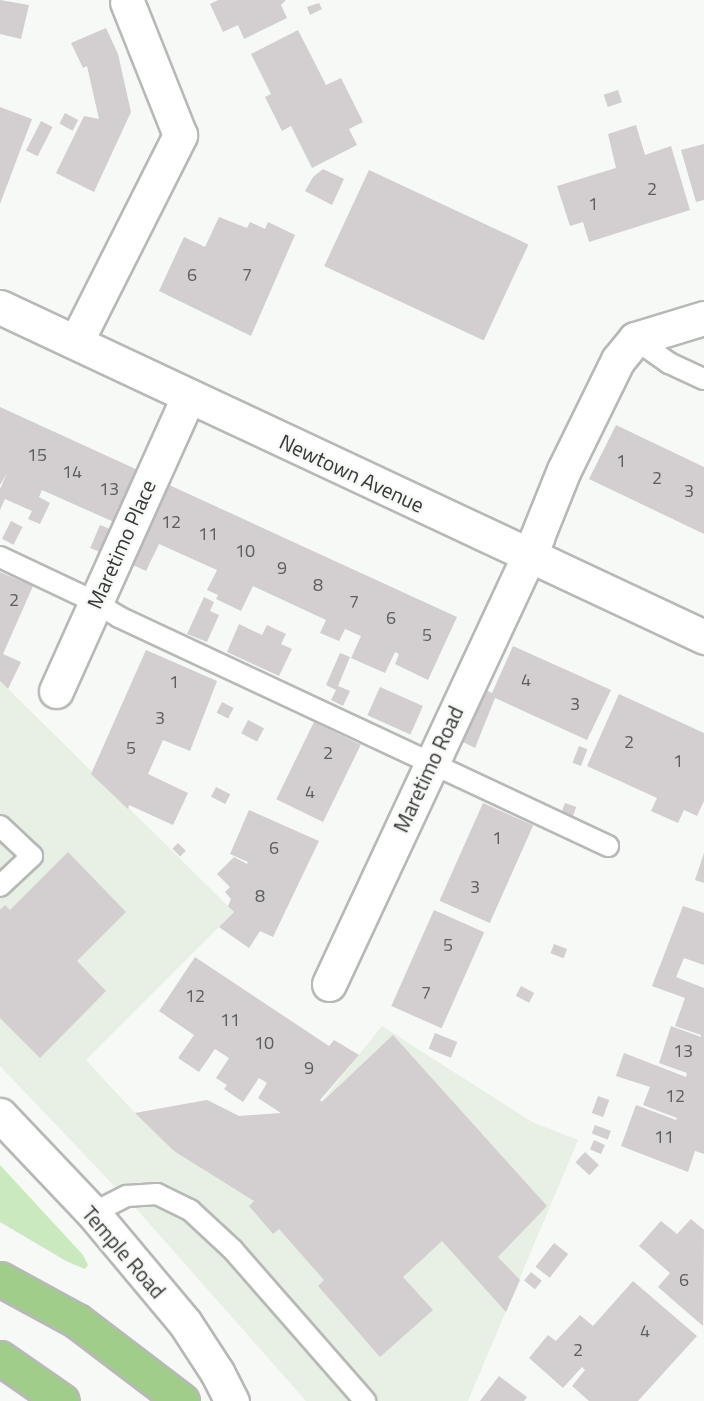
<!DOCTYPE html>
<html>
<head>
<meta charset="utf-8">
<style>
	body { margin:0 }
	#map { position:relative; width:704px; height:1401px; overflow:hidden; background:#f6f9f5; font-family:"Titillium Web",sans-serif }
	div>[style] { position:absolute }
	.built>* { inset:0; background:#e8efe5 }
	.green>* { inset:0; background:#cae9be }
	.building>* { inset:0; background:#d3ced0; transform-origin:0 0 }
	.roads { filter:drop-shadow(2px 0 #b7b9b6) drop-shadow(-2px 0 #b7b9b6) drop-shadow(0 2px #b7b9b6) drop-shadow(0 -2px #b7b9b6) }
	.service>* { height:20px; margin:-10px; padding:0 10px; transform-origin:10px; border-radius:10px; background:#fff }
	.minor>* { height:33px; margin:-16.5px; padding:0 16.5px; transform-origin:16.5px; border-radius:16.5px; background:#fff }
	.tertiary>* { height:33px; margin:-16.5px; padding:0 16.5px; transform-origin:16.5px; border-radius:16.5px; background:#fff }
	.trunk>* { height:33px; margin:-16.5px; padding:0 16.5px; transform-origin:16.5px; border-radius:16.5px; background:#a0ce8a }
	span { translate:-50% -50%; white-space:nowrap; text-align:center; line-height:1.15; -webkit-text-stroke:4.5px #f6f9f5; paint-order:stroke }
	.number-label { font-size:18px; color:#5d5d5c }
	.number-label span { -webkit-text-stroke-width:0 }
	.street-label { font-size:21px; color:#363736 }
</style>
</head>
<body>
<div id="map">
	<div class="built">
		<i style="clip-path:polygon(0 681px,234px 912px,86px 1060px,135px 1113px,207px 1100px,239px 1116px,281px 1113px,320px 1100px,322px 1101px,382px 1026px,532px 1122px,578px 1140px,468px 1401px,306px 1401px,140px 1213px,0 1066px)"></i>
	</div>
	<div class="green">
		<i style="clip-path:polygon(0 1165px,83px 1255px,88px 1265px,85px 1269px,66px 1261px,0 1222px)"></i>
	</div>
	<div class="building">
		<i style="clip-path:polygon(0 0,29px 5px,21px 39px,0 34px)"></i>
		<i style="clip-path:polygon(218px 0,286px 0,281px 5px,287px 18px,244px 39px,238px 25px,223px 32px,210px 4px)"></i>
		<i style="clip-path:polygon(319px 3px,322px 9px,310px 15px,307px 7px)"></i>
		<i style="clip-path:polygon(106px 28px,118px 54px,131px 112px,94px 192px,56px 173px,84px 116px,99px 119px,87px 66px,83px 68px,71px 43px)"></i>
		<i style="clip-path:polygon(298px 30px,326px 85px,341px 78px,363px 122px,349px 129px,357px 145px,312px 168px,291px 126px,282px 131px,265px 97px,271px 94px,251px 54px)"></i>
		<i style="left:618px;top:90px;width:13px;height:15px;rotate:72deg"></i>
		<i style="clip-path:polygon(0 107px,32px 119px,0 204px)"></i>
		<i style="left:65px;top:113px;width:15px;height:12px;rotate:28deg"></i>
		<i style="left:41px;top:121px;width:13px;height:33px;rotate:27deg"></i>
		<i style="clip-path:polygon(636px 125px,645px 155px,671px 146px,690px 210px,589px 242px,583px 222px,570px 226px,557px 186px,616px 168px,608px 134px)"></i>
		<i style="clip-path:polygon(704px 144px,704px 200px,696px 202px,681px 150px)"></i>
		<i style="clip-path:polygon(323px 169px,344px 179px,332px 205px,305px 191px,313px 177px)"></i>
		<i style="left:369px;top:170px;width:176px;height:106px;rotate:25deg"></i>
		<i style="clip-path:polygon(219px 217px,247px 228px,250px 222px,265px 229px,268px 222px,295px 235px,251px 336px,159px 291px,184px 237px,205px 247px)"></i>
		<i style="clip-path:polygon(0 407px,140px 471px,116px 523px,42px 490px,39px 497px,50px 503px,40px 524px,28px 519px,32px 511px,5px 499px,0 510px,0 489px,7px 473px,0 485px)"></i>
		<i style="clip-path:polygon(616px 425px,704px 467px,704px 534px,589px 479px)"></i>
		<i style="clip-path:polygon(167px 484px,457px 617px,428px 680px,395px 664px,399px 654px,395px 652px,385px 673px,351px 658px,361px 636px,345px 629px,339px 641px,320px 633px,326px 620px,253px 586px,241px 611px,216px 599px,218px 595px,207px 590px,217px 570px,159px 544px,146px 571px,131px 564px)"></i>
		<i style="left:11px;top:521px;width:13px;height:20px;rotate:27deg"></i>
		<i style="left:100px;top:525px;width:13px;height:25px;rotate:23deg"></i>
		<i style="clip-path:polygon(0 572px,33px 586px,3px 654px,21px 662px,8px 689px,0 681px)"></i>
		<i style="clip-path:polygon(204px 597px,214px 602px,210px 611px,219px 615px,207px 642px,187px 634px)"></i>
		<i style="clip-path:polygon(239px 624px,262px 635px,267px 625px,286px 634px,281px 644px,292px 649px,279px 676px,227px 652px)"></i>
		<i style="clip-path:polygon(513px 646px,611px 690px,587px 740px,495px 698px,475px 748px,463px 742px,486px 690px,492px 693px)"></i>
		<i style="clip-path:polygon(146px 650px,217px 681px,190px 751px,163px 740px,148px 774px,188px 793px,173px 825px,129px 805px,128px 809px,91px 774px)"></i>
		<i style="clip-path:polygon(340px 653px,350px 657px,338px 686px,350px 691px,343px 706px,331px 700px,336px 690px,326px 685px)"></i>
		<i style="left:380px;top:687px;width:47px;height:31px;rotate:24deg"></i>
		<i style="clip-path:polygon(619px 694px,704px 733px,704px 801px,697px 816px,684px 810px,678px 823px,651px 811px,657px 798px,587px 766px)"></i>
		<i style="left:222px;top:702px;width:13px;height:12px;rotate:27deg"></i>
		<i style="left:248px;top:720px;width:18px;height:15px;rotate:27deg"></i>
		<i style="left:314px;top:722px;width:52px;height:86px;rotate:26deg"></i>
		<i style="left:579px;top:746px;width:9px;height:18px;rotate:21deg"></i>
		<i style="left:216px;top:787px;width:16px;height:11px;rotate:27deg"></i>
		<i style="left:483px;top:803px;width:55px;height:107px;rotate:24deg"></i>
		<i style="left:565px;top:803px;width:12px;height:13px;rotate:20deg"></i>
		<i style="clip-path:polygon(249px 810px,319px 841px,273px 937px,260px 931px,249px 948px,219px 927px,234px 912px,228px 906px,231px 899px,225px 892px,230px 887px,217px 874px,234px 857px,247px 864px,248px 862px,230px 854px)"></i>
		<i style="left:178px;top:843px;width:11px;height:8px;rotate:45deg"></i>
		<i style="clip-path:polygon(68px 852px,126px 912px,77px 961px,106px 991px,40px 1058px,0 1018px,0 910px,5px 905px,10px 910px)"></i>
		<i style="clip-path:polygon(704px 853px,704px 883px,695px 880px)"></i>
		<i style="clip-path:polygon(683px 906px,704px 913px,704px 965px,684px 958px,676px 977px,704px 988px,704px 1154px,695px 1151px,688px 1172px,621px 1146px,636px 1105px,676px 1120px,677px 1118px,643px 1105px,650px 1087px,616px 1076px,624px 1053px,686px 1077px,687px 1073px,659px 1063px,671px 1026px,701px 1037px,701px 1035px,675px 1026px,685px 998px,652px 986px)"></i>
		<i style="left:434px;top:910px;width:55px;height:105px;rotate:24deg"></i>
		<i style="left:554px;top:944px;width:14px;height:10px;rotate:21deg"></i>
		<i style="clip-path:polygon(195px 957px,329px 1046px,334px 1040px,359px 1055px,320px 1100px,322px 1102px,393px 1035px,547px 1206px,498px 1257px,520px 1280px,506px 1312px,442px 1241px,403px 1277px,433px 1310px,380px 1357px,318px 1286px,324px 1280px,279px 1229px,273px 1234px,249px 1206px,254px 1201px,174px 1151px,135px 1113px,207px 1100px,239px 1116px,281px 1113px,258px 1098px,267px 1083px,259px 1078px,243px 1102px,224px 1089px,227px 1085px,216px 1078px,229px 1058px,215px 1049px,199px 1072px,178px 1058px,194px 1035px,159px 1011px)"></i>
		<i style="left:521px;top:986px;width:15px;height:11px;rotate:28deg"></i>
		<i style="left:435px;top:1033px;width:24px;height:17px;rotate:22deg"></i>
		<i style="left:598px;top:1096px;width:12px;height:18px;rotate:20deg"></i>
		<i style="left:595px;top:1125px;width:17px;height:9px;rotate:21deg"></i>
		<i style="left:594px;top:1140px;width:12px;height:10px;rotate:24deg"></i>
		<i style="left:585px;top:1152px;width:19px;height:14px;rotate:43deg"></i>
		<i style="clip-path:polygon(691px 1219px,704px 1230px,703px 1326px,658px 1287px,670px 1273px,639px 1246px,661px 1221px,677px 1234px)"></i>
		<i style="left:554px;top:1243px;width:18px;height:30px;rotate:38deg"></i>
		<i style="left:531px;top:1272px;width:14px;height:11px;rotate:39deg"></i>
		<i style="clip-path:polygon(633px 1281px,697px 1336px,638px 1401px,589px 1401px,572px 1386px,585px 1370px,582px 1367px,563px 1388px,529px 1358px,548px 1335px,556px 1341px,580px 1315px,593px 1326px)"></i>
		<i style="clip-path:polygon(499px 1376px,527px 1397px,524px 1401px,480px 1401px)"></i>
	</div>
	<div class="roads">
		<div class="service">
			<i style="left:635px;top:339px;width:42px;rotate:35.2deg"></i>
			<i style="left:669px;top:363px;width:38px;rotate:25deg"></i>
			<i style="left:0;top:557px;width:105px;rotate:25.3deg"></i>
			<i style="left:95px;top:602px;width:28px;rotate:32deg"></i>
			<i style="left:119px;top:617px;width:540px;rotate:25.09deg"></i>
			<i style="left:0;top:886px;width:44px;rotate:-43.2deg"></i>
			<i style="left:32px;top:856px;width:44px;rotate:-136.8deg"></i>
			<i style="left:93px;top:1213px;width:38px;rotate:-27deg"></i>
			<i style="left:127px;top:1196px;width:30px;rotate:-4deg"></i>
			<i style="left:157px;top:1194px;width:37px;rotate:26deg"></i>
			<i style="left:190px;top:1210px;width:59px;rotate:42.9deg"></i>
			<i style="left:233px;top:1250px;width:201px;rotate:48.8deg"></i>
		</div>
		<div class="minor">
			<i style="left:76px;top:342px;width:232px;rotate:-63.3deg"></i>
			<i style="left:180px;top:135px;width:143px;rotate:-111.7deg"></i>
			<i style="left:56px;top:691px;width:322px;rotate:-65.8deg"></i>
			<i style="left:329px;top:984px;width:493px;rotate:-65deg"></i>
			<i style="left:537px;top:537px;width:72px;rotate:-68.1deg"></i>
			<i style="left:564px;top:470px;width:123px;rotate:-63.9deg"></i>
			<i style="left:618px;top:360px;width:27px;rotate:-51deg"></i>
			<i style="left:635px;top:339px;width:72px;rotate:-16.9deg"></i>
		</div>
		<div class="tertiary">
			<i style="left:0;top:307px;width:778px;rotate:25.11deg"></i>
			<i style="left:0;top:1115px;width:135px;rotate:46.5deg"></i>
			<i style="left:93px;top:1213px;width:143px;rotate:50.1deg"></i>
			<i style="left:185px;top:1323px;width:59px;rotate:56.9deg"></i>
			<i style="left:217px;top:1372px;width:33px;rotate:63deg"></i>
		</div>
		<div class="trunk">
			<i style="left:0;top:1279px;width:88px;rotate:28.6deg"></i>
			<i style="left:77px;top:1321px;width:132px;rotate:37.3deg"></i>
			<i style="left:0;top:1358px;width:75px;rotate:34.7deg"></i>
		</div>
	</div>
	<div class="number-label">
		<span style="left:652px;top:189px">2</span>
		<span style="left:593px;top:204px">1</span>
		<span style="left:192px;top:275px">6</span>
		<span style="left:247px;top:275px">7</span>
		<span style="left:37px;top:455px">15</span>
		<span style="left:621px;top:461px">1</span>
		<span style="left:72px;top:472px">14</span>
		<span style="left:657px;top:478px">2</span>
		<span style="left:109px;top:489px">13</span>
		<span style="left:689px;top:491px">3</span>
		<span style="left:171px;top:522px">12</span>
		<span style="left:208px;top:534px">11</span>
		<span style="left:245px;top:551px">10</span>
		<span style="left:282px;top:568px">9</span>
		<span style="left:318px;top:585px">8</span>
		<span style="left:14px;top:600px">2</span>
		<span style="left:354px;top:602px">7</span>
		<span style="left:391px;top:618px">6</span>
		<span style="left:427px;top:635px">5</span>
		<span style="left:526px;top:680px">4</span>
		<span style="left:174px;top:682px">1</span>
		<span style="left:575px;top:704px">3</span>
		<span style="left:160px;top:718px">3</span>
		<span style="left:629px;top:742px">2</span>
		<span style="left:131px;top:748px">5</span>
		<span style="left:328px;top:753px">2</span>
		<span style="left:678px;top:761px">1</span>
		<span style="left:310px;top:792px">4</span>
		<span style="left:497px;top:838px">1</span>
		<span style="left:274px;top:848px">6</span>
		<span style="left:475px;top:887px">3</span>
		<span style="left:260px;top:896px">8</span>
		<span style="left:448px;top:945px">5</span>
		<span style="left:426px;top:993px">7</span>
		<span style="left:195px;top:996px">12</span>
		<span style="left:230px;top:1020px">11</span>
		<span style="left:264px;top:1043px">10</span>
		<span style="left:683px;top:1051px">13</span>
		<span style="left:309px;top:1068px">9</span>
		<span style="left:675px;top:1096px">12</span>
		<span style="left:664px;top:1137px">11</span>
		<span style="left:684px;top:1280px">6</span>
		<span style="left:645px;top:1331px">4</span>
		<span style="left:578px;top:1350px">2</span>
	</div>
	<div class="street-label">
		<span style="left:352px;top:473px;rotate:25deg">Newtown Avenue</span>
		<span style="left:121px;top:544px;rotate:-66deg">Maretimo Place</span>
		<span style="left:428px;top:769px;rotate:-65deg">Maretimo Road</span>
		<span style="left:124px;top:1252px;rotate:49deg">Temple Road</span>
	</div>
</div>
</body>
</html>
